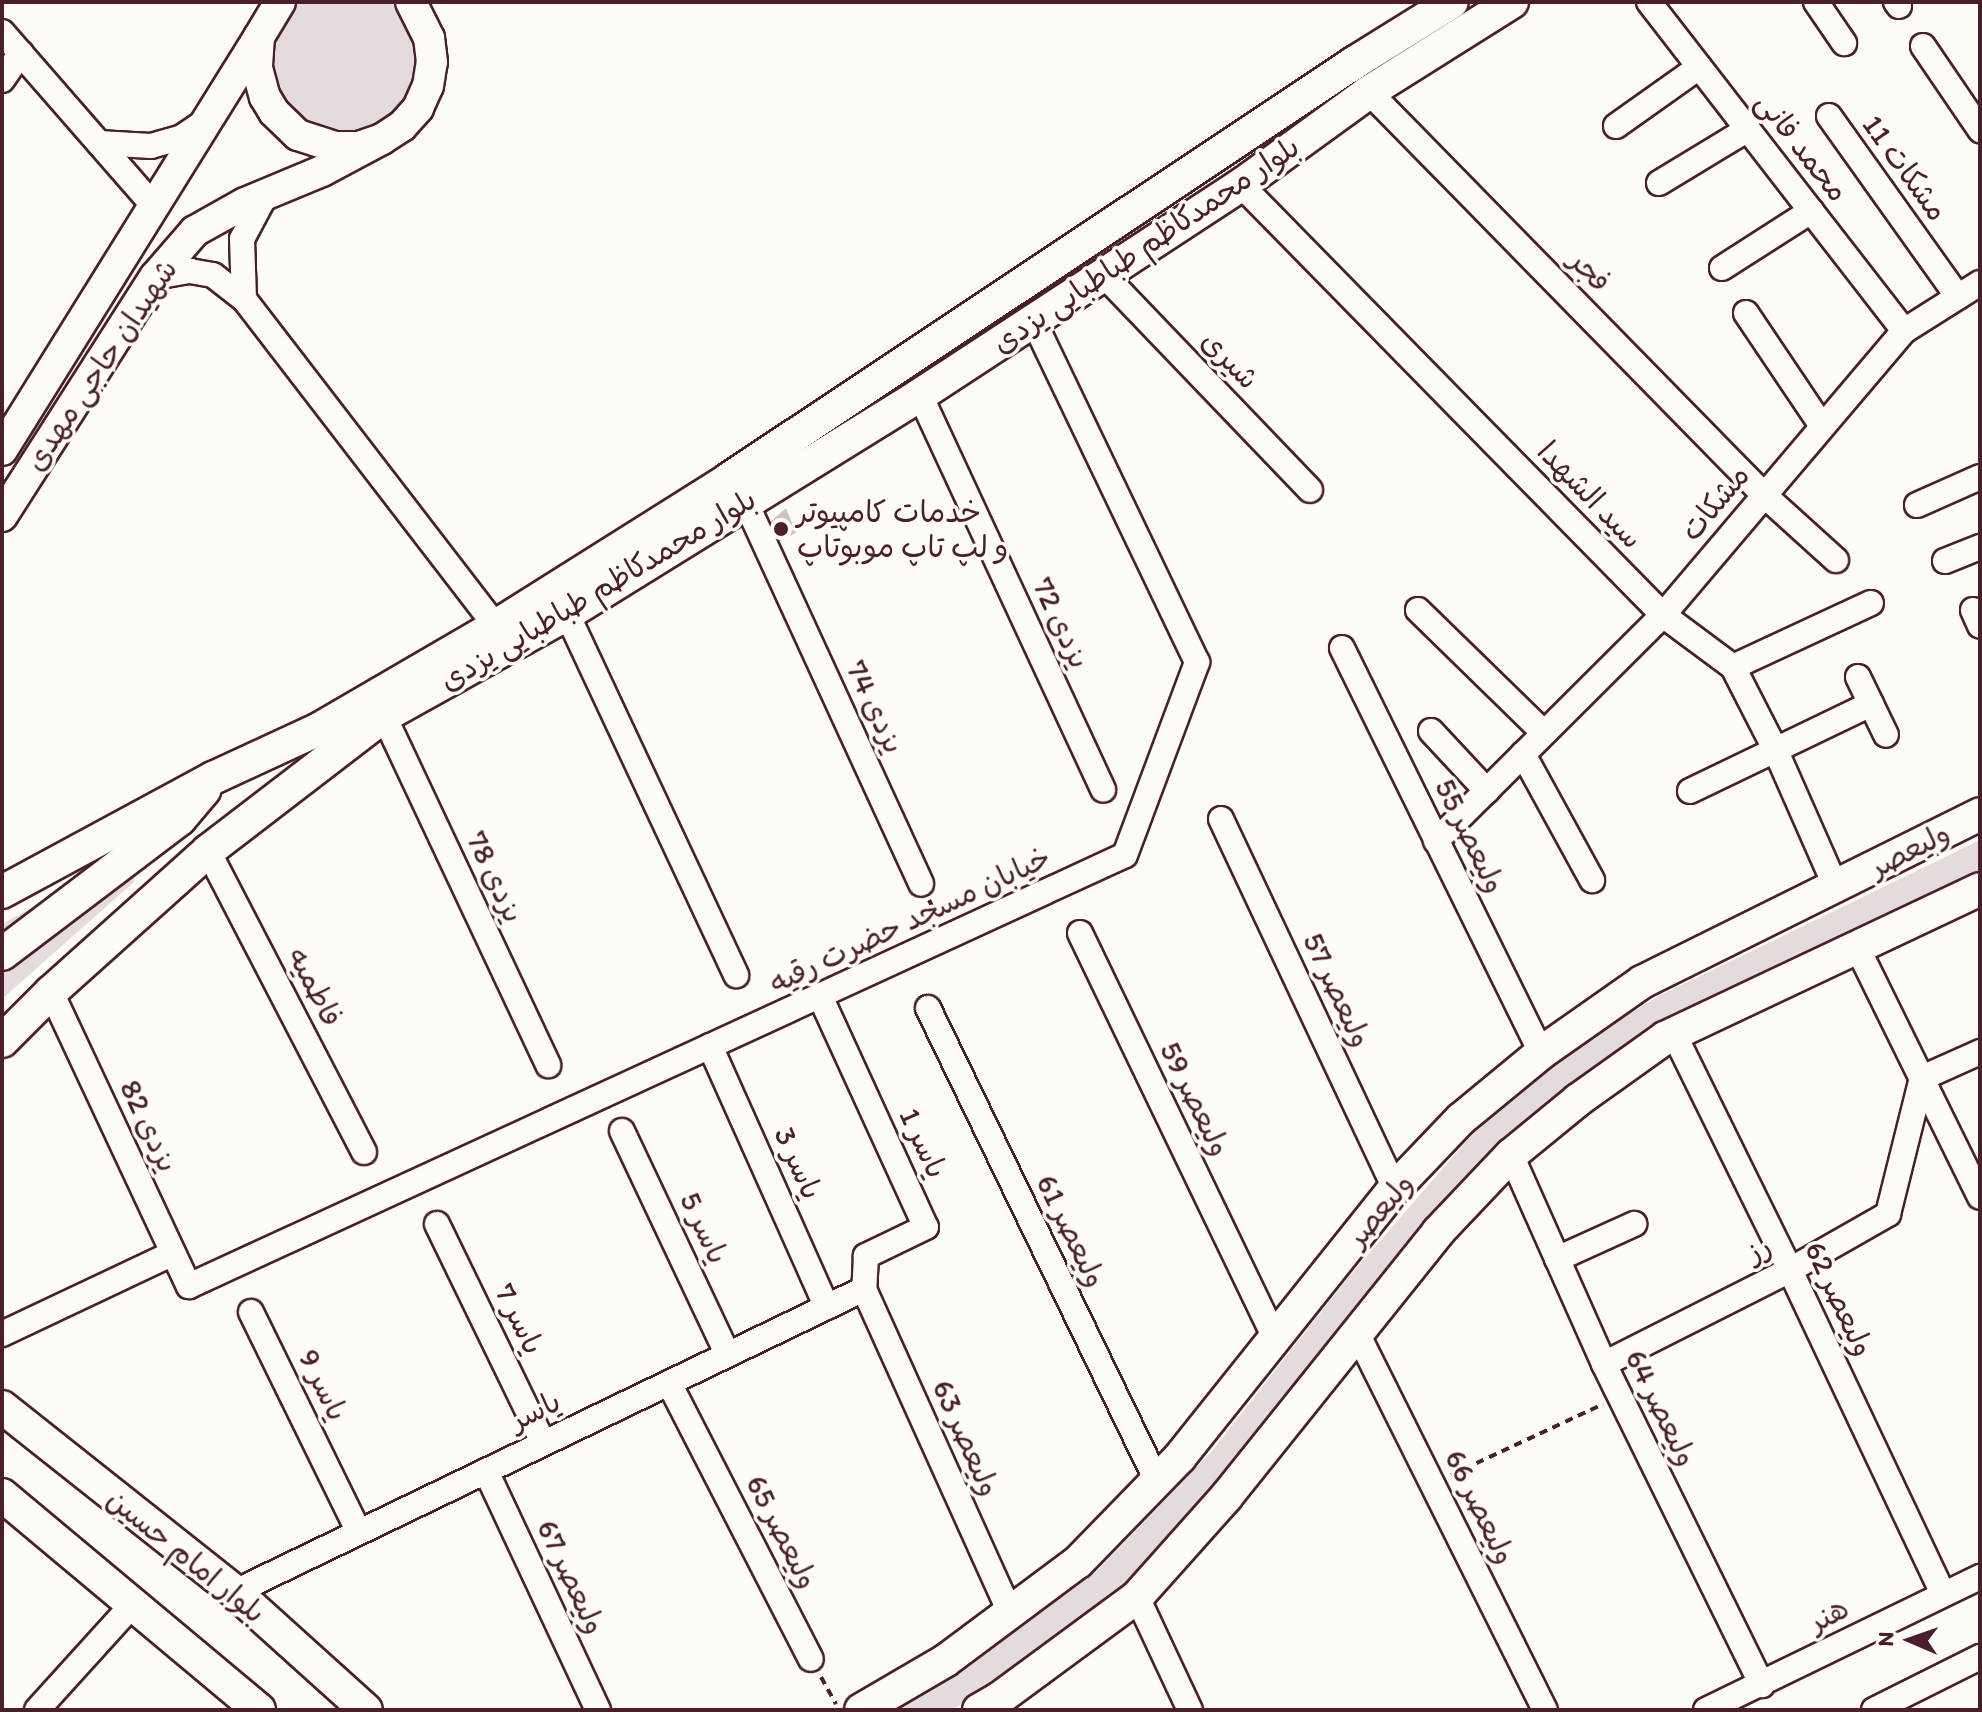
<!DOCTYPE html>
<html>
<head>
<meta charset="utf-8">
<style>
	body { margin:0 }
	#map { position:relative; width:1982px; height:1712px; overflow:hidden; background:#fdfcf7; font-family:Itim,"Playpen Sans Arabic",sans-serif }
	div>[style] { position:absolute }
	.green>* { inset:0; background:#e3dcda }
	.building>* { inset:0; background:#d0c5c4 }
	.path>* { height:4px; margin-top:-2px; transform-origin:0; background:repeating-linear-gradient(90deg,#4a1f2b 0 8px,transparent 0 14px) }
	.roads { filter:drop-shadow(2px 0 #4a1f2b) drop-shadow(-2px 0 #4a1f2b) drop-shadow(0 2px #4a1f2b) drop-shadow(0 -2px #4a1f2b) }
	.minor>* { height:24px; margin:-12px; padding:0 12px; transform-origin:12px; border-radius:12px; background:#fdfcf7 }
	.tertiary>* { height:30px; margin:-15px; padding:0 15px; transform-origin:15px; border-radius:15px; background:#fdfcf7 }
	.secondary>* { height:32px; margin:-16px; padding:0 16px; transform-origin:16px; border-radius:16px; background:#fdfcf7 }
	.dots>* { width:22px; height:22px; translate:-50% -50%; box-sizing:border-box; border:4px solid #fdfcf7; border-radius:50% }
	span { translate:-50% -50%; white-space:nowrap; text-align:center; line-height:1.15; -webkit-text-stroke:7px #fdfcf7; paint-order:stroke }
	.street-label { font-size:30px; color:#4a1f2b }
	.poi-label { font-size:30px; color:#4a1f2b }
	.left { translate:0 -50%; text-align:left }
	.frame { position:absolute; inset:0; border:4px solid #4a1f2b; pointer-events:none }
	.north { position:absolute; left:1870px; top:1600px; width:80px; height:80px; -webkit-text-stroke:6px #fdfcf7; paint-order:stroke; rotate:272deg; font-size:22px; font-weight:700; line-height:32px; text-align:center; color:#4a1f2b }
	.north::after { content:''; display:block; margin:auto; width:28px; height:36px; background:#4a1f2b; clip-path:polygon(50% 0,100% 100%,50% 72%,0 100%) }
</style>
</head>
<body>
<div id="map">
	<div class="green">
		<i style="clip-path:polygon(290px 2px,400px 2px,414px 21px,420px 82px,402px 113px,359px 137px,305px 128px,269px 86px,275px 18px)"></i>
		<i style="clip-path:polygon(1980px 840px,1980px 873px,1616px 1055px,1204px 1505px,1114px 1595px,991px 1687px,951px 1710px,890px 1710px,985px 1654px,1097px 1571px,1212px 1451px,1347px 1279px,1471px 1136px,1563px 1054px,1657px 997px)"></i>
		<i style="clip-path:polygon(124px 859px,135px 881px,2px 999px,2px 924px)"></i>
	</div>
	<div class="building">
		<i style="clip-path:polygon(786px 508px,796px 533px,780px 541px,771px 521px)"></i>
	</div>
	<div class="path">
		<i style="left:929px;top:900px;width:20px;rotate:63deg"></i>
		<i style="left:1451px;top:1475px;width:168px;rotate:-25deg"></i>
		<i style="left:821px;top:1677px;width:31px;rotate:61deg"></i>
	</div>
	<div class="roads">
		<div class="minor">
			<i style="left:1649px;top:2px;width:416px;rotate:52.2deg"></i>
			<i style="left:1816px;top:2px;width:50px;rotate:55.7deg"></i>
			<i style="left:1896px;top:2px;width:5px;rotate:53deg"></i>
			<i style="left:2px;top:32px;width:231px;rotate:48.9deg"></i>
			<i style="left:1923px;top:46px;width:102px;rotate:55.8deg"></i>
			<i style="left:2px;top:80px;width:33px;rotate:-55deg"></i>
			<i style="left:1369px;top:92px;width:564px;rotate:45.57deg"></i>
			<i style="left:1764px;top:495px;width:97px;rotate:42.1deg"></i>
			<i style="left:1829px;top:116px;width:222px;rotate:54.5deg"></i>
			<i style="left:1616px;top:126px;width:102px;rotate:-35.4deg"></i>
			<i style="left:99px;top:143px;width:52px;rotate:3.3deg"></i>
			<i style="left:151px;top:146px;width:32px;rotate:-16deg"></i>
			<i style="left:182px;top:137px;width:29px;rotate:-34deg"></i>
			<i style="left:1659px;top:183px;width:104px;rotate:-31.2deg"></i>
			<i style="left:1241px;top:185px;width:602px;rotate:45.54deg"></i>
			<i style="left:1663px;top:615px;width:87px;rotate:36.6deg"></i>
			<i style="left:1733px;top:667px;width:92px;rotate:62.9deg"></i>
			<i style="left:1775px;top:749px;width:151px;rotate:66.2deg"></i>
			<i style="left:1722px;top:268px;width:106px;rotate:-32.6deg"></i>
			<i style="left:1103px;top:274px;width:299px;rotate:46.2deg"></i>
			<i style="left:155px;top:277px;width:36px;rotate:-10deg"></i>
			<i style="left:190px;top:271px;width:23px;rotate:10deg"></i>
			<i style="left:213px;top:275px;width:39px;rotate:38deg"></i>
			<i style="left:244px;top:299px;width:413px;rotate:52.4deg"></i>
			<i style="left:244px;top:299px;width:60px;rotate:-91.9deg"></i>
			<i style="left:242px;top:239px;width:51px;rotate:-61.9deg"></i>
			<i style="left:1746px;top:313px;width:136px;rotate:56.1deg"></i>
			<i style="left:920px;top:395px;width:435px;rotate:65.1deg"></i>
			<i style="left:746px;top:503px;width:419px;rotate:65.3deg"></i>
			<i style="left:1917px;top:505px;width:69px;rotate:-24deg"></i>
			<i style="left:1945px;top:561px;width:38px;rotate:-22deg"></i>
			<i style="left:1418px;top:610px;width:176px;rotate:44.3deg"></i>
			<i style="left:1973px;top:610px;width:17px;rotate:66deg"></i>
			<i style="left:567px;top:614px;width:399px;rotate:64.9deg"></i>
			<i style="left:1342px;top:648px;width:451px;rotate:63.8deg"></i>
			<i style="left:1733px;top:667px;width:152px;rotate:-24.9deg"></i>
			<i style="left:1858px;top:677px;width:64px;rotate:64.2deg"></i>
			<i style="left:384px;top:716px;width:386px;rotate:64.8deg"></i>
			<i style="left:1431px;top:731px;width:82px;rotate:47deg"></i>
			<i style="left:1523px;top:754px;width:144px;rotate:61.3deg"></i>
			<i style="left:1690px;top:791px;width:201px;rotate:-25.7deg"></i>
			<i style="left:1221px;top:819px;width:408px;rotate:64.8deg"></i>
			<i style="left:1436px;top:841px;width:320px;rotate:-44.9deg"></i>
			<i style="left:1663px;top:615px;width:372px;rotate:-49.7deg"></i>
			<i style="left:1904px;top:331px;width:90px;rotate:-32.3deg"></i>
			<i style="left:208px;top:851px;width:339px;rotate:62.6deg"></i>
			<i style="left:1080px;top:933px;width:450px;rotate:64.3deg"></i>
			<i style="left:1858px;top:949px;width:276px;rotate:63.8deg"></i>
			<i style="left:51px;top:992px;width:325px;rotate:64.9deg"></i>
			<i style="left:189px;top:1286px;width:1030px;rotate:-24.72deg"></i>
			<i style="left:1125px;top:855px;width:206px;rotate:-69.5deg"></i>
			<i style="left:1197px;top:662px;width:379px;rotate:-115.6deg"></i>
			<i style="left:820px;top:996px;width:254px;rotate:65.4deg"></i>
			<i style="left:926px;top:1227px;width:67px;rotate:154.2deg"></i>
			<i style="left:866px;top:1256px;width:33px;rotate:93deg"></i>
			<i style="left:864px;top:1289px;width:355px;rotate:65.7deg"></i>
			<i style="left:928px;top:1008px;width:526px;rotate:64.17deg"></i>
			<i style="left:1674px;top:1034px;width:263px;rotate:63.8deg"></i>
			<i style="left:1790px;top:1270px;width:358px;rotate:64.7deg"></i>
			<i style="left:710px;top:1046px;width:286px;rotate:65.9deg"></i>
			<i style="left:622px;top:1131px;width:246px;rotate:64.7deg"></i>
			<i style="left:1511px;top:1155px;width:229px;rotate:66deg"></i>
			<i style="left:1604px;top:1364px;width:358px;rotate:63.8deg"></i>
			<i style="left:437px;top:1224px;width:242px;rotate:64.1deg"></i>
			<i style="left:1557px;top:1259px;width:85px;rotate:-24.4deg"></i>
			<i style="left:251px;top:1312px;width:243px;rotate:63.9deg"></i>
			<i style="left:1357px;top:1333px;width:421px;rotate:63.5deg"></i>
			<i style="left:2px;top:1334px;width:189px;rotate:-25.3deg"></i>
			<i style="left:1604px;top:1364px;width:208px;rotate:-26.8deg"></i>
			<i style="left:1790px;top:1270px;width:113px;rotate:-29.7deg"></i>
			<i style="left:1888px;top:1214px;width:140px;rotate:-76deg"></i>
			<i style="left:1922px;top:1078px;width:64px;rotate:-24.1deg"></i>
			<i style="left:669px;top:1383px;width:310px;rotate:62.8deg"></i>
			<i style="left:486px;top:1471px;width:264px;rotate:64.9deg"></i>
			<i style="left:235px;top:1592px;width:698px;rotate:-25.72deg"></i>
			<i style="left:1137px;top:1597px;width:125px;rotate:64.9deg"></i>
			<i style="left:37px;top:1710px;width:143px;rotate:-47.8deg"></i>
			<i style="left:1706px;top:1710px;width:305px;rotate:-25.9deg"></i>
			<i style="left:1874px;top:1710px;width:119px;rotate:-26.6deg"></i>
		</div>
		<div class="tertiary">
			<i style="left:280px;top:2px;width:41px;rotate:121deg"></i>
			<i style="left:259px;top:37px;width:31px;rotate:94deg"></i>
			<i style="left:257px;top:68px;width:30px;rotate:75deg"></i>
			<i style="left:265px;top:97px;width:17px;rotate:59deg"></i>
			<i style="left:274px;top:112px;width:33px;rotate:44deg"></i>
			<i style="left:298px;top:135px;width:39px;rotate:18deg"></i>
			<i style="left:335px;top:147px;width:24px"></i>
			<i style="left:359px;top:147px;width:24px;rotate:-19deg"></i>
			<i style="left:382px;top:139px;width:24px;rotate:-33deg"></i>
			<i style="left:402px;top:126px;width:24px;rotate:-48deg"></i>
			<i style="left:418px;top:108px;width:24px;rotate:-66deg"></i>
			<i style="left:428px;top:86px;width:24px;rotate:-81deg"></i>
			<i style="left:432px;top:62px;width:24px;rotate:-97deg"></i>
			<i style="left:429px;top:38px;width:40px;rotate:-116.6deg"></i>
			<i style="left:2px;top:450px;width:486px;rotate:-58.1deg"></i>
			<i style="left:2px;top:516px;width:284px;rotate:-57.4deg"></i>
			<i style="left:155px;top:277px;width:61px;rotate:-49deg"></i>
			<i style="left:195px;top:231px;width:57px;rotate:-29.2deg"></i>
			<i style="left:245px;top:203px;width:83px;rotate:-22.6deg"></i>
			<i style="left:322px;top:171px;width:68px;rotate:-28.1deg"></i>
		</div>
		<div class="secondary">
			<i style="left:2px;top:892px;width:240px;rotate:-28.4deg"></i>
			<i style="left:213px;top:778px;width:117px;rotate:-24.8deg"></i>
			<i style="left:319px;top:729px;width:205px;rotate:-30.2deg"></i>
			<i style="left:496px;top:626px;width:275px;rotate:-32.2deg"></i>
			<i style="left:729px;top:479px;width:751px;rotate:-33.65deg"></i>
			<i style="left:1354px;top:63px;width:115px;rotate:-31.9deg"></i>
			<i style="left:2px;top:954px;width:223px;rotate:-37.2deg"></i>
			<i style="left:180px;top:819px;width:38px;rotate:-50deg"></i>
			<i style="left:2px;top:1041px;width:69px;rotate:-45deg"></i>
			<i style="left:51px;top:992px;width:211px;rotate:-41.9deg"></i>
			<i style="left:208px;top:851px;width:222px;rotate:-37.5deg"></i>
			<i style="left:384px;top:716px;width:210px;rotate:-29.1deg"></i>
			<i style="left:567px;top:614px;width:415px;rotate:-31.8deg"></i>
			<i style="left:920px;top:395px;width:384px;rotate:-33.2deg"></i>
			<i style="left:1241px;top:185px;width:158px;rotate:-36deg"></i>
			<i style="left:1369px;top:92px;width:169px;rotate:-32.2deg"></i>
			<i style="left:2px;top:1407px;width:298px;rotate:38.4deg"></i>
			<i style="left:235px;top:1592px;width:176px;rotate:42deg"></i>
			<i style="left:2px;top:1495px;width:335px;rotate:39.9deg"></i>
			<i style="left:861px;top:1710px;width:97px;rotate:-30.3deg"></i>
			<i style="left:945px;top:1661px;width:166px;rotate:-36.7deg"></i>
			<i style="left:1078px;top:1562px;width:146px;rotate:-45.8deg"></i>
			<i style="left:1180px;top:1457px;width:344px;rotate:-51.4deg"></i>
			<i style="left:1395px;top:1188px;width:95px;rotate:-46.3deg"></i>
			<i style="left:1461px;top:1119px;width:104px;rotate:-39.5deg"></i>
			<i style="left:1541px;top:1053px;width:123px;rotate:-35.1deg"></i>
			<i style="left:1642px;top:982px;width:377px;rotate:-26.4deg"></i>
			<i style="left:979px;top:1710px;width:24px;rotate:-30deg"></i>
			<i style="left:1000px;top:1698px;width:170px;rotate:-36.4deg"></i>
			<i style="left:1137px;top:1597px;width:134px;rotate:-48.3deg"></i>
			<i style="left:1226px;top:1497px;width:339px;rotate:-51.3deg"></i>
			<i style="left:1438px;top:1232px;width:106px;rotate:-46.5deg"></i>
			<i style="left:1511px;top:1155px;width:87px;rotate:-39.4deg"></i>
			<i style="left:1578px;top:1100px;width:107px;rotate:-35.5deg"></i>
			<i style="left:1665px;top:1038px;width:348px;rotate:-25.3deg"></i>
		</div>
	</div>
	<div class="dots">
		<i style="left:781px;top:529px;background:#4a1f2b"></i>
	</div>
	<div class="street-label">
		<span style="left:1802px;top:147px;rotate:52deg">محمد فانی</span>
		<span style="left:1905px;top:168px;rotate:54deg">11 مشکات</span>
		<span style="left:1146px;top:245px;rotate:-34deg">بلوار محمدکاظم طباطبایی یزدی</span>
		<span style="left:1590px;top:271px;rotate:46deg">فجر</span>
		<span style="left:1230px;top:360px;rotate:46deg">شیری</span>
		<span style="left:101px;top:365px;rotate:-56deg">شهیدان حاجی مهدی</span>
		<span style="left:1590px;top:495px;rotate:46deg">سید الشهدا</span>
		<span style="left:1715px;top:503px;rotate:-50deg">مشکات</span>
		<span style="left:598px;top:590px;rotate:-31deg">بلوار محمدکاظم طباطبایی یزدی</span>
		<span style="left:1061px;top:623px;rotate:65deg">یزدی 72</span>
		<span style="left:875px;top:707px;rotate:65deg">یزدی 74</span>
		<span style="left:1470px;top:836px;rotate:64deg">ولیعصر 55</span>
		<span style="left:1910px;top:850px;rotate:-27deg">ولیعصر</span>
		<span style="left:495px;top:877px;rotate:65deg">یزدی 78</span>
		<span style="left:910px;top:920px;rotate:-25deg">خیابان مسجد حضرت رقیه</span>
		<span style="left:315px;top:987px;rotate:63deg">فاطمیه</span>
		<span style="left:1337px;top:990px;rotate:65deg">ولیعصر 57</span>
		<span style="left:1195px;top:1099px;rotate:64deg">ولیعصر 59</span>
		<span style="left:149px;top:1126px;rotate:65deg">یزدی 82</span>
		<span style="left:923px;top:1143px;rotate:65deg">یاسر 1</span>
		<span style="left:798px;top:1163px;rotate:66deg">یاسر 3</span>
		<span style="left:1380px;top:1210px;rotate:-50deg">ولیعصر</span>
		<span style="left:704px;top:1228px;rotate:65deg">یاسر 5</span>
		<span style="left:1071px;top:1231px;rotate:64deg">ولیعصر 61</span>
		<span style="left:1759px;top:1249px;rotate:-27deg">رز</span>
		<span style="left:1839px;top:1299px;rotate:65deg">ولیعصر 62</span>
		<span style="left:519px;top:1319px;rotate:64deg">یاسر 7</span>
		<span style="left:323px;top:1385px;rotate:64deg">یاسر 9</span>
		<span style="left:1661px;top:1408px;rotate:64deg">ولیعصر 64</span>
		<span style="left:535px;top:1411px;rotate:-26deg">یاسر</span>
		<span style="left:966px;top:1438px;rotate:66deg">ولیعصر 63</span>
		<span style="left:1480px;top:1507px;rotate:64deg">ولیعصر 66</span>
		<span style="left:782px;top:1532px;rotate:63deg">ولیعصر 65</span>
		<span style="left:186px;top:1556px;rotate:39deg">بلوار امام حسین</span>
		<span style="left:571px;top:1577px;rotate:65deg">ولیعصر 67</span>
		<span style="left:1829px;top:1615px;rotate:-27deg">هنر</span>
	</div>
	<div class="poi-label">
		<span class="left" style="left:797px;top:529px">خدمات کامپیوتر<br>و لپ تاپ موبوتاپ</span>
	</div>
	<div class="frame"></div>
	<div class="north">N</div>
</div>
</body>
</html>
